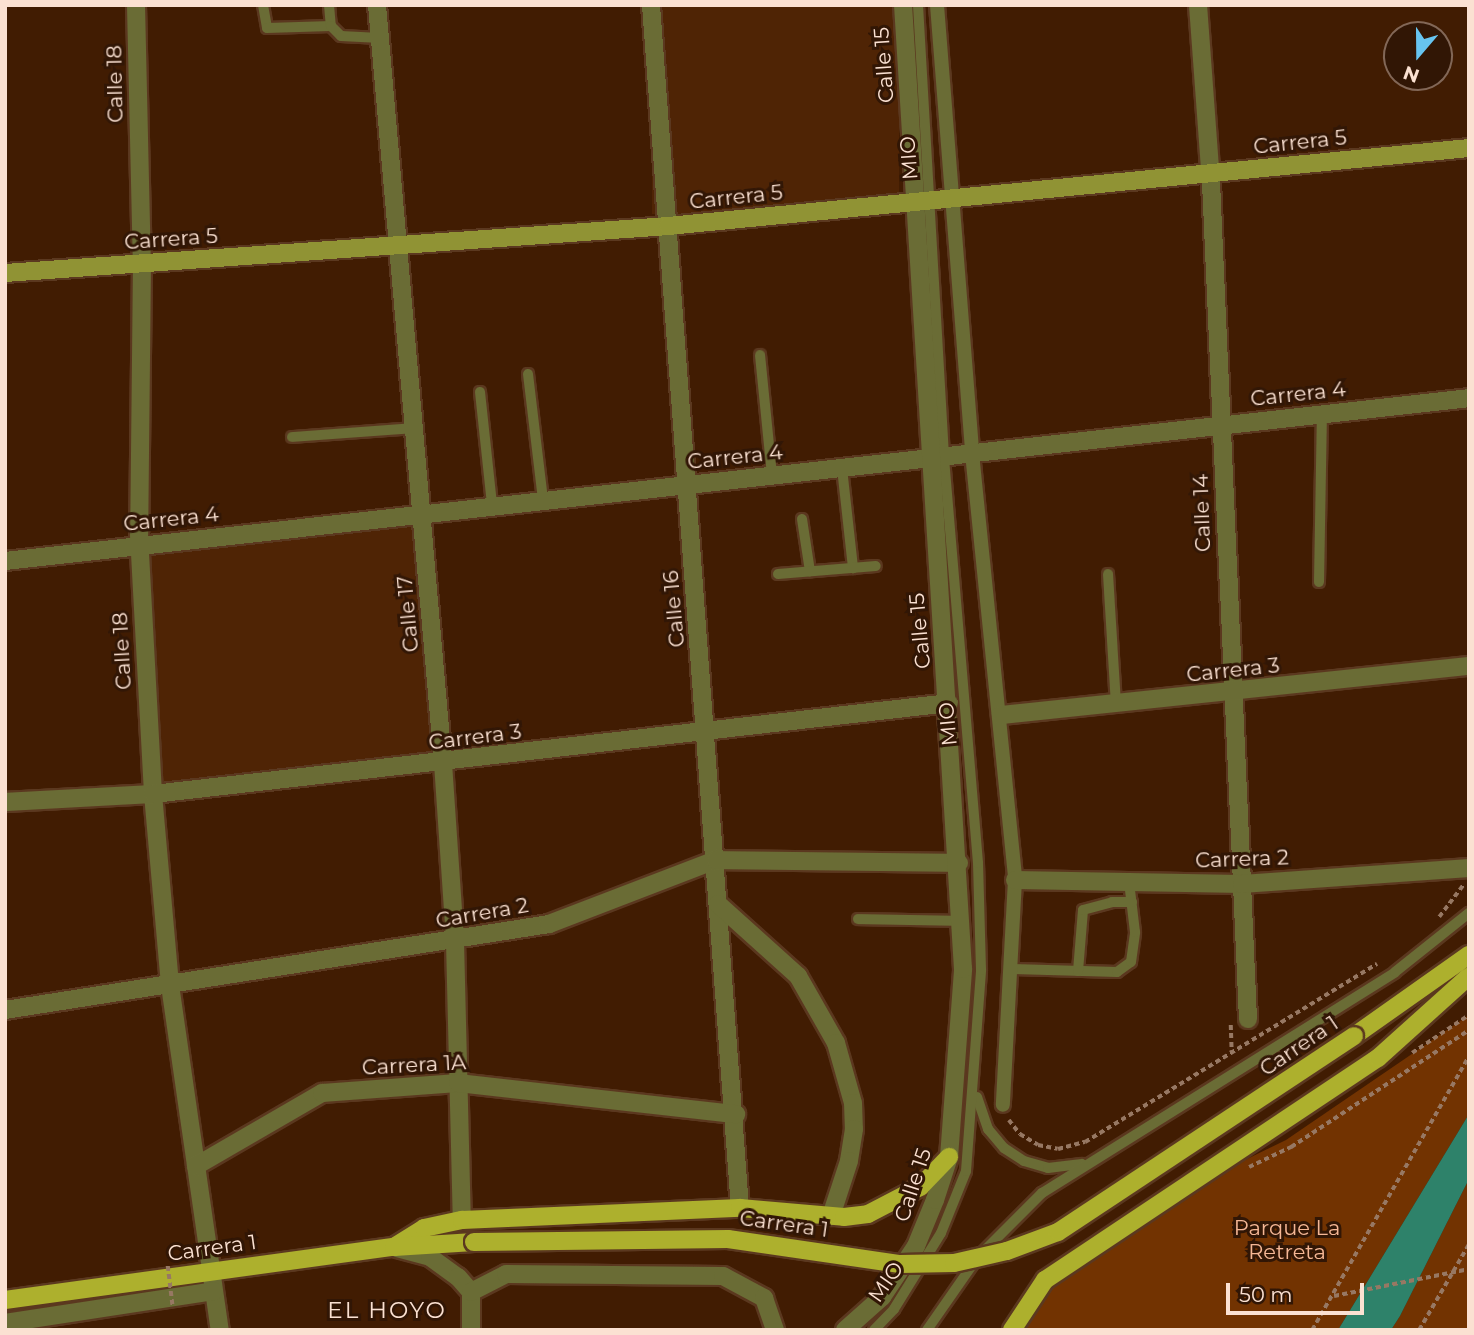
<!DOCTYPE html>
<html>
<head>
<meta charset="utf-8">
<style>
	body { margin:0 }
	#map { position:relative; width:1474px; height:1335px; overflow:hidden; background:#411c02; font-family:Montserrat,sans-serif }
	div>[style] { position:absolute }
	.built>* { inset:0; background:#4f2405; transform-origin:0 0 }
	.green>* { inset:0; background:#723301 }
	.water>* { inset:0; background:#2e826a }
	.path>* { height:3.5px; margin-top:-1.75px; transform-origin:0; background:repeating-linear-gradient(90deg,#977863 0 5px,transparent 0 8.5px) }
	.roads { filter:drop-shadow(2px 0 #5b381f) drop-shadow(-2px 0 #5b381f) drop-shadow(0 2px #5b381f) drop-shadow(0 -2px #5b381f) }
	.service>* { height:10px; margin:-5px; padding:0 5px; transform-origin:5px; border-radius:5px; background:#6a6c35 }
	.pedestrian>* { height:14px; margin:-7px; padding:0 7px; transform-origin:7px; border-radius:7px; background:#6a6c35 }
	.minor>* { height:18px; margin:-9px; padding:0 9px; transform-origin:9px; border-radius:9px; background:#6a6c35 }
	.tertiary>* { height:18px; margin:-9px; padding:0 9px; transform-origin:9px; border-radius:9px; background:#6a6c35 }
	.secondary>* { height:18px; margin:-9px; padding:0 9px; transform-origin:9px; border-radius:9px; background:#909334 }
	.primary>* { height:18px; margin:-9px; padding:0 9px; transform-origin:9px; border-radius:9px; background:#adb02d }
	.path-bridge>* { height:3.5px; margin-top:-1.75px; transform-origin:0; background:repeating-linear-gradient(90deg,#977863 0 5px,transparent 0 8.5px) }
	.bridges { filter:drop-shadow(2px 0 #5b381f) drop-shadow(-2px 0 #5b381f) drop-shadow(0 2px #5b381f) drop-shadow(0 -2px #5b381f) }
	.primary-bridge>* { height:18px; margin:-9px; padding:0 9px; transform-origin:9px; border-radius:9px; background:#adb02d }
	span { translate:-50% -50%; white-space:nowrap; text-align:center; line-height:1.15; -webkit-text-stroke:6px #311605; paint-order:stroke }
	.street-label { font-size:21px; color:#fbe1d2 }
	.park-label { font-size:21px; color:#f5b795 }
	.neighbourhood-label { font-size:23px; color:#fbe1d2; letter-spacing:2px }
	.frame { position:absolute; inset:0; border:7px solid #fbe1d2; pointer-events:none }
	.north { position:absolute; left:1383px; top:21px; width:70px; height:70px; box-sizing:border-box; background:#311605; border:2px solid #826757; border-radius:50%; rotate:200deg; font-size:19px; font-weight:700; line-height:28px; text-align:center; color:#fbe1d2 }
	.north::after { content:''; display:block; margin:auto; width:24px; height:32px; background:#67c4f0; clip-path:polygon(50% 0,100% 100%,50% 72%,0 100%) }
	.scale { position:absolute; left:1226px; top:1283px; width:138px; height:32px; box-sizing:border-box; border:4px solid #fbe1d2; border-top:0; padding-left:9px; font-size:21px; line-height:24px; white-space:nowrap; color:#fbe1d2; -webkit-text-stroke:5px #311605; paint-order:stroke }
</style>
</head>
<body>
<div id="map">
	<div class="built">
		<i style="left:652px;top:5px;width:247px;height:209px"></i>
		<i style="left:423px;top:514px;width:250px;height:286px;rotate:85deg"></i>
	</div>
	<div class="green">
		<i style="clip-path:polygon(1469px 1015px,1469px 1114px,1338px 1330px,1012px 1330px,1045px 1280px,1169px 1197px,1286px 1140px)"></i>
		<i style="clip-path:polygon(1469px 1179px,1469px 1330px,1391px 1330px,1400px 1316px)"></i>
	</div>
	<div class="water">
		<i style="clip-path:polygon(1469px 1114px,1469px 1179px,1400px 1316px,1391px 1330px,1338px 1330px)"></i>
	</div>
	<div class="path">
		<i style="left:1439px;top:917px;width:41px;rotate:-52.9deg"></i>
		<i style="left:1231px;top:1025px;width:26px;rotate:88deg"></i>
		<i style="left:1412px;top:1053px;width:69px;rotate:-33.7deg"></i>
		<i style="left:1009px;top:1120px;width:18px;rotate:52deg"></i>
		<i style="left:1020px;top:1134px;width:21px;rotate:31deg"></i>
		<i style="left:1038px;top:1145px;width:20px;rotate:11deg"></i>
		<i style="left:1058px;top:1149px;width:28px;rotate:-15deg"></i>
		<i style="left:1085px;top:1142px;width:342px;rotate:-31.4deg"></i>
		<i style="left:1249px;top:1167px;width:47px;rotate:-25.5deg"></i>
		<i style="left:1291px;top:1147px;width:213px;rotate:-33.3deg"></i>
		<i style="left:1334px;top:1296px;width:138px;rotate:-11.3deg"></i>
		<i style="left:1312px;top:1330px;width:316px;rotate:-60.2deg"></i>
		<i style="left:1419px;top:1330px;width:99px;rotate:-59.8deg"></i>
	</div>
	<div class="roads">
		<div class="service">
			<i style="left:263px;top:5px;width:23px;rotate:80deg"></i>
			<i style="left:267px;top:28px;width:64px;rotate:-1.8deg"></i>
			<i style="left:329px;top:5px;width:21px;rotate:85deg"></i>
			<i style="left:331px;top:26px;width:14px;rotate:45deg"></i>
			<i style="left:341px;top:36px;width:39px;rotate:3deg"></i>
			<i style="left:760px;top:355px;width:122px;rotate:84.3deg"></i>
			<i style="left:528px;top:374px;width:126px;rotate:83.2deg"></i>
			<i style="left:480px;top:392px;width:114px;rotate:83.9deg"></i>
			<i style="left:292px;top:437px;width:122px;rotate:-4.2deg"></i>
			<i style="left:842px;top:468px;width:101px;rotate:83.7deg"></i>
			<i style="left:802px;top:519px;width:53px;rotate:81.3deg"></i>
			<i style="left:778px;top:574px;width:98px;rotate:-4.7deg"></i>
			<i style="left:1108px;top:574px;width:130px;rotate:86.5deg"></i>
			<i style="left:1319px;top:582px;width:168px;rotate:-89deg"></i>
			<i style="left:858px;top:919px;width:104px;rotate:1.1deg"></i>
			<i style="left:1013px;top:969px;width:104px;rotate:1.7deg"></i>
			<i style="left:1117px;top:972px;width:17px;rotate:-36deg"></i>
			<i style="left:1131px;top:962px;width:30px;rotate:-82deg"></i>
			<i style="left:1135px;top:932px;width:50px;rotate:-96.8deg"></i>
			<i style="left:1078px;top:971px;width:61px;rotate:-85.3deg"></i>
			<i style="left:1083px;top:910px;width:30px;rotate:-15deg"></i>
			<i style="left:1112px;top:902px;width:20px"></i>
			<i style="left:977px;top:1097px;width:34px;rotate:71deg"></i>
			<i style="left:988px;top:1129px;width:25px;rotate:50deg"></i>
			<i style="left:1004px;top:1148px;width:24px;rotate:33deg"></i>
			<i style="left:1024px;top:1161px;width:25px;rotate:16deg"></i>
			<i style="left:1048px;top:1168px;width:34px;rotate:-7deg"></i>
			<i style="left:874px;top:1330px;width:29px;rotate:-46deg"></i>
			<i style="left:894px;top:1309px;width:89px;rotate:-58.3deg"></i>
			<i style="left:941px;top:1233px;width:67px;rotate:-68deg"></i>
			<i style="left:966px;top:1171px;width:202px;rotate:-85.7deg"></i>
			<i style="left:981px;top:970px;width:107px;rotate:-91.6deg"></i>
			<i style="left:978px;top:863px;width:408px;rotate:-94.8deg"></i>
			<i style="left:944px;top:456px;width:452px;rotate:-93.3deg"></i>
			<i style="left:927px;top:1330px;width:89px;rotate:-55.1deg"></i>
			<i style="left:978px;top:1257px;width:91px;rotate:-45deg"></i>
			<i style="left:1042px;top:1193px;width:416px;rotate:-32deg"></i>
			<i style="left:1395px;top:972px;width:95px;rotate:-38.6deg"></i>
		</div>
		<div class="pedestrian">
			<i style="left:937px;top:5px;width:449px;rotate:85.5deg"></i>
			<i style="left:972px;top:453px;width:429px;rotate:84.2deg"></i>
			<i style="left:1015px;top:880px;width:225px;rotate:93.1deg"></i>
		</div>
		<div class="minor">
			<i style="left:136px;top:5px;width:258px;rotate:88.7deg"></i>
			<i style="left:142px;top:263px;width:272px;rotate:90.6deg"></i>
			<i style="left:139px;top:535px;width:259px;rotate:86.9deg"></i>
			<i style="left:153px;top:794px;width:192px;rotate:84.9deg"></i>
			<i style="left:170px;top:985px;width:349px;rotate:81.8deg"></i>
			<i style="left:377px;top:5px;width:761px;rotate:85.02deg"></i>
			<i style="left:443px;top:763px;width:178px;rotate:86.1deg"></i>
			<i style="left:455px;top:941px;width:279px;rotate:88.6deg"></i>
			<i style="left:651px;top:5px;width:1206px;rotate:85.77deg"></i>
			<i style="left:1198px;top:5px;width:177px;rotate:85.8deg"></i>
			<i style="left:1211px;top:182px;width:838px;rotate:87.47deg"></i>
			<i style="left:1001px;top:715px;width:471px;rotate:-6deg"></i>
			<i style="left:5px;top:802px;width:148px;rotate:-3.1deg"></i>
			<i style="left:153px;top:794px;width:801px;rotate:-6.52deg"></i>
			<i style="left:1015px;top:880px;width:227px;rotate:1deg"></i>
			<i style="left:1242px;top:884px;width:228px;rotate:-4deg"></i>
			<i style="left:718px;top:904px;width:108px;rotate:42deg"></i>
			<i style="left:798px;top:976px;width:77px;rotate:60.4deg"></i>
			<i style="left:836px;top:1043px;width:62px;rotate:74.2deg"></i>
			<i style="left:853px;top:1103px;width:26px;rotate:88deg"></i>
			<i style="left:854px;top:1129px;width:32px;rotate:99deg"></i>
			<i style="left:849px;top:1161px;width:58px;rotate:108.1deg"></i>
			<i style="left:5px;top:1010px;width:551px;rotate:-8.98deg"></i>
			<i style="left:549px;top:924px;width:179px;rotate:-21deg"></i>
			<i style="left:716px;top:860px;width:243px;rotate:0.7deg"></i>
			<i style="left:196px;top:1166px;width:146px;rotate:-30.1deg"></i>
			<i style="left:322px;top:1093px;width:136px;rotate:-4.2deg"></i>
			<i style="left:458px;top:1083px;width:280px;rotate:6.4deg"></i>
			<i style="left:397px;top:1248px;width:34px;rotate:15deg"></i>
			<i style="left:430px;top:1257px;width:34px;rotate:36deg"></i>
			<i style="left:458px;top:1277px;width:20px;rotate:49deg"></i>
			<i style="left:471px;top:1292px;width:38px;rotate:90deg"></i>
			<i style="left:5px;top:1323px;width:211px;rotate:-8.7deg"></i>
		</div>
		<div class="tertiary">
			<i style="left:5px;top:561px;width:1473px;rotate:-6.35deg"></i>
			<i style="left:471px;top:1292px;width:39px;rotate:-27deg"></i>
			<i style="left:506px;top:1274px;width:217px;rotate:0.5deg"></i>
			<i style="left:723px;top:1276px;width:47px;rotate:28.2deg"></i>
			<i style="left:764px;top:1298px;width:34px;rotate:71deg"></i>
			<i style="left:845px;top:1330px;width:50px;rotate:-41.7deg"></i>
			<i style="left:882px;top:1297px;width:61px;rotate:-56.3deg"></i>
			<i style="left:916px;top:1246px;width:50px;rotate:-67.6deg"></i>
			<i style="left:935px;top:1200px;width:45px;rotate:-72deg"></i>
			<i style="left:949px;top:1157px;width:189px;rotate:-85.7deg"></i>
			<i style="left:963px;top:969px;width:966px;rotate:-93.56deg"></i>
		</div>
		<div class="secondary">
			<i style="left:5px;top:273px;width:665px;rotate:-4.05deg"></i>
			<i style="left:668px;top:226px;width:805px;rotate:-5.56deg"></i>
		</div>
		<div class="primary">
			<i style="left:1354px;top:1036px;width:141px;rotate:-35.2deg"></i>
			<i style="left:394px;top:1247px;width:36px;rotate:-32deg"></i>
			<i style="left:424px;top:1228px;width:39px;rotate:-12deg"></i>
			<i style="left:462px;top:1220px;width:278px;rotate:-2.5deg"></i>
			<i style="left:740px;top:1208px;width:104px;rotate:4.9deg"></i>
			<i style="left:844px;top:1217px;width:24px;rotate:-7deg"></i>
			<i style="left:868px;top:1214px;width:59px;rotate:-27.4deg"></i>
			<i style="left:920px;top:1187px;width:42px;rotate:-46deg"></i>
			<i style="left:5px;top:1300px;width:393px;rotate:-7.8deg"></i>
			<i style="left:394px;top:1247px;width:80px;rotate:-3.6deg"></i>
			<i style="left:1012px;top:1330px;width:60px;rotate:-56.6deg"></i>
			<i style="left:1045px;top:1280px;width:400px;rotate:-33.7deg"></i>
			<i style="left:1378px;top:1058px;width:122px;rotate:-42deg"></i>
		</div>
	</div>
	<div class="path-bridge">
		<i style="left:168px;top:1266px;width:42px;rotate:83.2deg"></i>
	</div>
	<div class="bridges">
		<div class="primary-bridge">
			<i style="left:474px;top:1242px;width:254px;rotate:-0.7deg"></i>
			<i style="left:728px;top:1239px;width:174px;rotate:8.3deg"></i>
			<i style="left:900px;top:1264px;width:54px;rotate:-1.1deg"></i>
			<i style="left:954px;top:1263px;width:54px;rotate:-12.8deg"></i>
			<i style="left:1007px;top:1251px;width:54px;rotate:-20.4deg"></i>
			<i style="left:1058px;top:1232px;width:355px;rotate:-33.5deg"></i>
		</div>
	</div>
	<div class="street-label">
		<span style="left:884px;top:65px;rotate:-94deg">Calle 15</span>
		<span style="left:115px;top:84px;rotate:-91deg">Calle 18</span>
		<span style="left:1300px;top:142px;rotate:-6deg">Carrera 5</span>
		<span style="left:909px;top:158px;rotate:-94deg">MIO</span>
		<span style="left:736px;top:197px;rotate:-6deg">Carrera 5</span>
		<span style="left:171px;top:239px;rotate:-4deg">Carrera 5</span>
		<span style="left:1298px;top:394px;rotate:-6deg">Carrera 4</span>
		<span style="left:735px;top:457px;rotate:-6deg">Carrera 4</span>
		<span style="left:1202px;top:513px;rotate:-92deg">Calle 14</span>
		<span style="left:171px;top:519px;rotate:-6deg">Carrera 4</span>
		<span style="left:674px;top:609px;rotate:-95deg">Calle 16</span>
		<span style="left:408px;top:614px;rotate:-95deg">Calle 17</span>
		<span style="left:920px;top:631px;rotate:-95deg">Calle 15</span>
		<span style="left:122px;top:651px;rotate:-93deg">Calle 18</span>
		<span style="left:1233px;top:670px;rotate:-6deg">Carrera 3</span>
		<span style="left:948px;top:724px;rotate:-95deg">MIO</span>
		<span style="left:475px;top:737px;rotate:-7deg">Carrera 3</span>
		<span style="left:1242px;top:859px;rotate:-2deg">Carrera 2</span>
		<span style="left:482px;top:913px;rotate:-10deg">Carrera 2</span>
		<span style="left:1299px;top:1046px;rotate:-34deg">Carrera 1</span>
		<span style="left:414px;top:1065px;rotate:-3deg">Carrera 1A</span>
		<span style="left:913px;top:1185px;rotate:-72deg">Calle 15</span>
		<span style="left:784px;top:1224px;rotate:8deg">Carrera 1</span>
		<span style="left:212px;top:1248px;rotate:-8deg">Carrera 1</span>
		<span style="left:886px;top:1282px;rotate:-55deg">MIO</span>
	</div>
	<div class="park-label">
		<span style="left:1287px;top:1240px">Parque La<br>Retreta</span>
	</div>
	<div class="neighbourhood-label">
		<span style="left:387px;top:1310px">EL HOYO</span>
	</div>
	<div class="frame"></div>
	<div class="north">N</div>
	<div class="scale">50 m</div>
</div>
</body>
</html>
